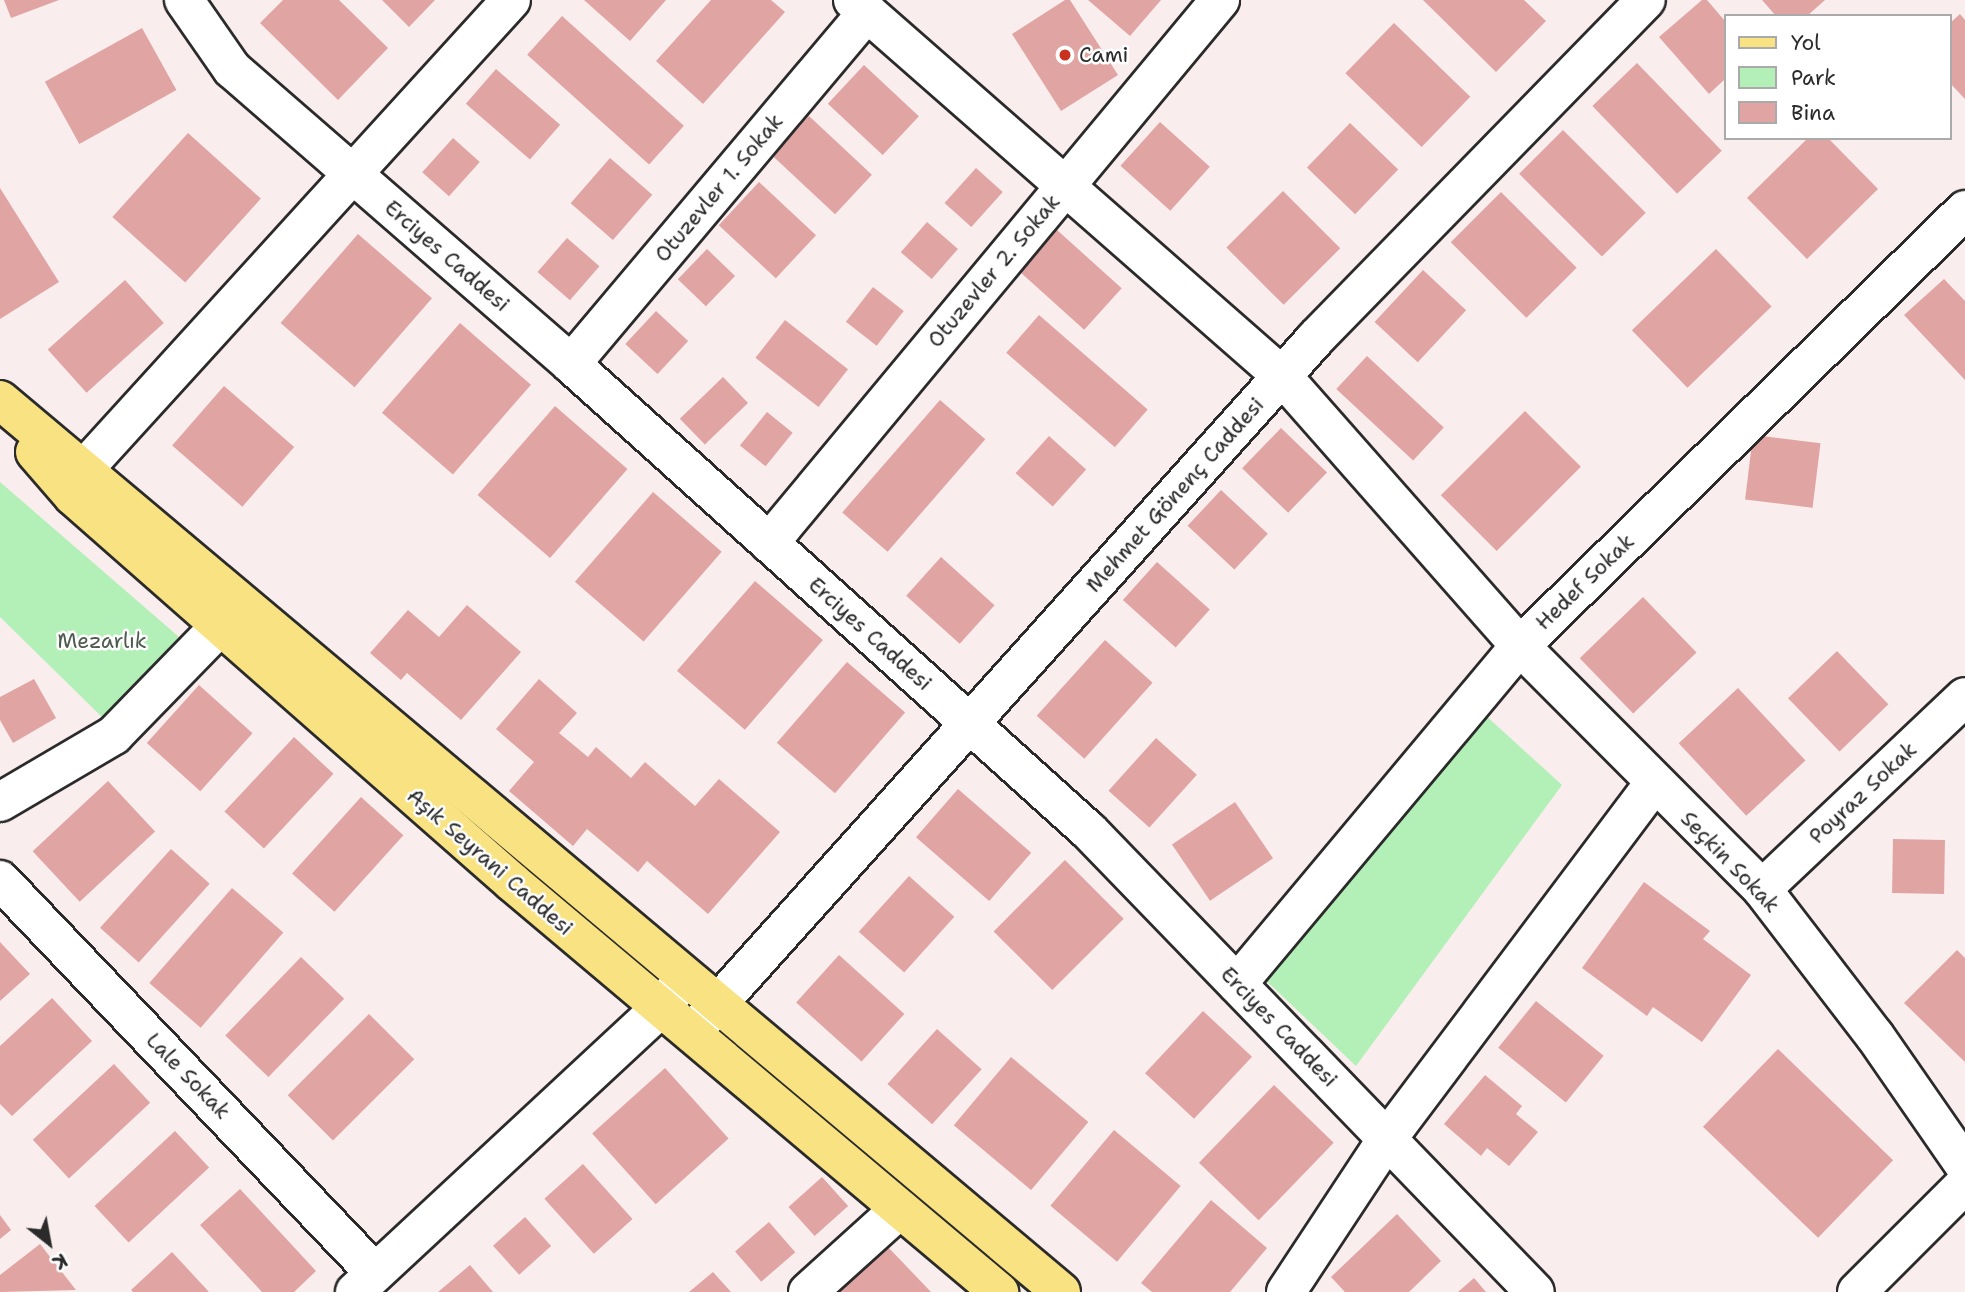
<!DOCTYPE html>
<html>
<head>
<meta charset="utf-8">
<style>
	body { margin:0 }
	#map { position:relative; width:1965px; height:1292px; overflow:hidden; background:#f9eded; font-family:"Shantell Sans",sans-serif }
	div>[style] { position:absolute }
	.green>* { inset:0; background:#b2f0b7 }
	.building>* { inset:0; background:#e0a5a3; transform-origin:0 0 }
	.roads { filter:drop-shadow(2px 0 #2b2b2b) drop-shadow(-2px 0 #2b2b2b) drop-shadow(0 2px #2b2b2b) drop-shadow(0 -2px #2b2b2b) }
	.minor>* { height:38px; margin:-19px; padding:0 19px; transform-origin:19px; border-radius:19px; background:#fff }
	.major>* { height:38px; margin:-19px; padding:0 19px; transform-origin:19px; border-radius:19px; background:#f8e281 }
	.dots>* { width:19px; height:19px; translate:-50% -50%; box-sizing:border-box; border:4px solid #fff; border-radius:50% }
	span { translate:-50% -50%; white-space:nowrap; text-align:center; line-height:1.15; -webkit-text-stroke:5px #fff; paint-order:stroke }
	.poi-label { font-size:21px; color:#2b2b2b }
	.left { translate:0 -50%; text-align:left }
	.street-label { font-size:21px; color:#2b2b2b }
	.park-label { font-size:21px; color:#4d5c4e }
	.legend { position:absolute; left:1724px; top:14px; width:228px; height:126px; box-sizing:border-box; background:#fff; border:2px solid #aaa; margin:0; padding:9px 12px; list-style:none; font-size:21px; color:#2b2b2b }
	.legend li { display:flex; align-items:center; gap:14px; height:35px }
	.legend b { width:35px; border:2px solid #aaa }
	.north { position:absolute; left:14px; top:1208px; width:70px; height:70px; -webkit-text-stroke:5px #fff; paint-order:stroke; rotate:149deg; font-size:19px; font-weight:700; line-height:28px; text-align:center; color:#2b2b2b }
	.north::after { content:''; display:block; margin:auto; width:24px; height:32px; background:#2b2b2b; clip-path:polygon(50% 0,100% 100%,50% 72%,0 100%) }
</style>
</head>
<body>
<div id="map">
	<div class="green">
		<i style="clip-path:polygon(0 482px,179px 637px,105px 720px,0 617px)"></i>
		<i style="clip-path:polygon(1463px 695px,1562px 785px,1356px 1066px,1237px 953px)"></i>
	</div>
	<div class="building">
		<i style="clip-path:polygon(4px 0,59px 0,11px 18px)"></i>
		<i style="clip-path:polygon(283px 0,339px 0,388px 48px,338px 100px,260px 23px)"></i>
		<i style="clip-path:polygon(382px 0,435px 0,409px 27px)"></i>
		<i style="clip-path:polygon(584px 0,666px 0,630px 41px)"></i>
		<i style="clip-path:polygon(711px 0,771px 0,785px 12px,703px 104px,656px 61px)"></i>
		<i style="clip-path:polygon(1065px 0,1070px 0,1118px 75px,1061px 111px,1012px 34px)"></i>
		<i style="clip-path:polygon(1088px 0,1161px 0,1130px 36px)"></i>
		<i style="clip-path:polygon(1423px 0,1524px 0,1546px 21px,1496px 72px)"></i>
		<i style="clip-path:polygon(1702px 0,1707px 0,1725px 21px,1725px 79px,1709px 94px,1659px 37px)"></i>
		<i style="clip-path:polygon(1762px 0,1825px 0,1807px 16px,1776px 16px)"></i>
		<i style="clip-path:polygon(1960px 14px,1965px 20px,1965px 99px,1949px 82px,1949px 24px)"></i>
		<i style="left:562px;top:16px;width:164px;height:52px;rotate:42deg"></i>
		<i style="left:1394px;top:23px;width:106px;height:70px;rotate:44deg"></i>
		<i style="left:142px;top:28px;width:71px;height:111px;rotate:61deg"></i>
		<i style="left:1637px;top:63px;width:122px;height:62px;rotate:46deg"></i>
		<i style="left:864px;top:65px;width:75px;height:53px;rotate:43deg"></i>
		<i style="left:496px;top:69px;width:85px;height:46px;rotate:41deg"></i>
		<i style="left:809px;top:116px;width:86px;height:54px;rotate:43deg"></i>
		<i style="left:1160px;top:122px;width:67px;height:59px;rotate:42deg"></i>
		<i style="left:1350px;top:123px;width:67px;height:62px;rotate:44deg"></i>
		<i style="left:1563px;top:130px;width:117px;height:62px;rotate:45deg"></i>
		<i style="left:188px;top:133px;width:98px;height:113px;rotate:42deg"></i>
		<i style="left:453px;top:138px;width:36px;height:46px;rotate:42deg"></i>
		<i style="clip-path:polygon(1808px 138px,1828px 138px,1878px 189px,1807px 259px,1747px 198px)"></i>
		<i style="left:610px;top:158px;width:56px;height:60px;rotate:41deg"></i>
		<i style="left:976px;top:168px;width:36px;height:47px;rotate:42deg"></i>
		<i style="left:759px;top:182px;width:78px;height:59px;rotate:43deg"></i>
		<i style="clip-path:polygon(0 188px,59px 282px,0 319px)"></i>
		<i style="left:1283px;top:191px;width:81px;height:80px;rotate:45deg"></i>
		<i style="left:1501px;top:192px;width:107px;height:71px;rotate:45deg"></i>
		<i style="left:927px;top:222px;width:41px;height:40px;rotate:41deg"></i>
		<i style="left:1057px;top:230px;width:87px;height:56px;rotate:42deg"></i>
		<i style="left:358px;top:234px;width:98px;height:118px;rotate:41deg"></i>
		<i style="left:567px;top:238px;width:43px;height:45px;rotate:41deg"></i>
		<i style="left:707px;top:249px;width:39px;height:42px;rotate:44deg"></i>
		<i style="left:1716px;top:249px;width:80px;height:117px;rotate:46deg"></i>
		<i style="left:1423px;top:270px;width:59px;height:71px;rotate:43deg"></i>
		<i style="clip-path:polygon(1944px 279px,1965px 301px,1965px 380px,1904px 315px)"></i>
		<i style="left:125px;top:280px;width:58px;height:104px;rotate:48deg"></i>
		<i style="left:873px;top:287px;width:39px;height:44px;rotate:38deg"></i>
		<i style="left:656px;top:311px;width:44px;height:45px;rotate:43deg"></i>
		<i style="left:1039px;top:315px;width:144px;height:50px;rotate:41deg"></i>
		<i style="left:785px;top:320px;width:80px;height:48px;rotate:38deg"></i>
		<i style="left:460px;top:323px;width:94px;height:119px;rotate:41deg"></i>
		<i style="left:1367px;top:356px;width:105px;height:45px;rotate:43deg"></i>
		<i style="left:723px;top:377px;width:36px;height:60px;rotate:46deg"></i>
		<i style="left:224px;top:386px;width:93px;height:79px;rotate:41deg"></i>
		<i style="left:940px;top:400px;width:60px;height:149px;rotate:41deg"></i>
		<i style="left:555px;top:406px;width:96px;height:118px;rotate:41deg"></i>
		<i style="left:1525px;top:411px;width:79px;height:119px;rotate:45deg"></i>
		<i style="left:767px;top:412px;width:33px;height:43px;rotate:39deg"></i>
		<i style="left:1281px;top:428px;width:64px;height:56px;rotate:44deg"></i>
		<i style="left:1753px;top:435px;width:68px;height:65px;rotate:7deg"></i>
		<i style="left:1049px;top:436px;width:50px;height:50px;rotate:42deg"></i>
		<i style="left:1221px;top:490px;width:64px;height:49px;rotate:43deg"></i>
		<i style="left:653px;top:492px;width:91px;height:119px;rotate:41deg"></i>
		<i style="left:941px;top:557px;width:72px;height:52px;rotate:42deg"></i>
		<i style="left:1157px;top:562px;width:71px;height:51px;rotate:42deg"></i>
		<i style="left:755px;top:581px;width:90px;height:119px;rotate:41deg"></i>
		<i style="left:1643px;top:597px;width:77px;height:88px;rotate:46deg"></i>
		<i style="clip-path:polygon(467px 605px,521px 652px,461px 720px,407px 673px,401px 680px,370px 653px,408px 610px,439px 637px)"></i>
		<i style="left:1105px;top:640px;width:64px;height:102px;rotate:42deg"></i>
		<i style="left:1837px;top:651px;width:74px;height:68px;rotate:46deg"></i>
		<i style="left:847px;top:662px;width:77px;height:107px;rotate:41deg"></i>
		<i style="clip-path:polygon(34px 679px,56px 718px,13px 743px,0 720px,0 697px)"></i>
		<i style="clip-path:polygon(539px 679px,577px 713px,559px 733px,588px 757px,596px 747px,631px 778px,645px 762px,695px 806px,719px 779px,780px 832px,708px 914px,647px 861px,638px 872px,587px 829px,573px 846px,509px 791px,534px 762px,496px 729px)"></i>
		<i style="left:199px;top:685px;width:72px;height:78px;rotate:42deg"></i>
		<i style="left:1738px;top:688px;width:99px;height:81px;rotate:47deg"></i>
		<i style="left:294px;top:737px;width:54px;height:102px;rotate:43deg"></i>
		<i style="left:1156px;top:738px;width:55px;height:71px;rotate:42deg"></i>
		<i style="left:108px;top:781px;width:69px;height:103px;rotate:47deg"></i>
		<i style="left:958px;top:789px;width:97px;height:64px;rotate:41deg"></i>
		<i style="left:361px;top:797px;width:57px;height:103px;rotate:42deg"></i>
		<i style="left:1235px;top:802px;width:68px;height:76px;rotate:56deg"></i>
		<i style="left:1893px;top:839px;width:52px;height:54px;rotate:1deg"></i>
		<i style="left:171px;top:849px;width:52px;height:106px;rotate:42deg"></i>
		<i style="left:1065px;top:860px;width:83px;height:101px;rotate:45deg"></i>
		<i style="left:909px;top:876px;width:61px;height:75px;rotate:42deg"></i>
		<i style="clip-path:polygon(1644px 882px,1710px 931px,1703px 939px,1751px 975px,1702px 1042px,1653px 1007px,1647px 1016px,1582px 968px)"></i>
		<i style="left:232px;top:888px;width:68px;height:126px;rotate:41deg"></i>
		<i style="clip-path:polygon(0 942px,30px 974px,0 1001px)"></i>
		<i style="clip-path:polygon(1957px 950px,1965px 958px,1965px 1062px,1904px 1003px)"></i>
		<i style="left:839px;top:955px;width:88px;height:64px;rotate:42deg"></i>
		<i style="left:301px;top:957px;width:60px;height:109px;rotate:44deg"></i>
		<i style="clip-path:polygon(52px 998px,92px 1041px,12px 1116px,0 1104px,0 1046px)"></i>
		<i style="left:1536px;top:1001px;width:87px;height:60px;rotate:39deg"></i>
		<i style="left:1203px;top:1011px;width:67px;height:85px;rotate:43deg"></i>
		<i style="left:369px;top:1014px;width:64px;height:115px;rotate:45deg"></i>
		<i style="left:937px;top:1029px;width:60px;height:74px;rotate:42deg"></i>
		<i style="left:1778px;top:1049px;width:160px;height:108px;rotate:44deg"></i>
		<i style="left:1011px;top:1057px;width:101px;height:89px;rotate:40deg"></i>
		<i style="left:114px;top:1064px;width:53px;height:111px;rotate:47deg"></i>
		<i style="left:665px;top:1068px;width:95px;height:98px;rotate:48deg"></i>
		<i style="clip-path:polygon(1485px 1075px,1522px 1106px,1516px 1114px,1538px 1132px,1509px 1166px,1487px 1148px,1481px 1156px,1444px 1124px)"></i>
		<i style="left:1274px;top:1085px;width:83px;height:108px;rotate:44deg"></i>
		<i style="left:1114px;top:1130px;width:87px;height:99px;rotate:40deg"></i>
		<i style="left:175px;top:1131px;width:50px;height:110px;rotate:47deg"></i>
		<i style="left:583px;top:1164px;width:74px;height:52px;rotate:48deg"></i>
		<i style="left:822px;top:1177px;width:39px;height:45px;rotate:48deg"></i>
		<i style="clip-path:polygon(240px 1189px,316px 1271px,294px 1292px,262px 1292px,200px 1225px)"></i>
		<i style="clip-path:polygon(1211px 1200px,1267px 1248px,1230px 1292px,1152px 1292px,1141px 1283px)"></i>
		<i style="clip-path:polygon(1397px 1214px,1441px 1261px,1409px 1292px,1345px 1292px,1331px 1277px)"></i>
		<i style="clip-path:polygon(0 1215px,11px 1230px,0 1239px)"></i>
		<i style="left:525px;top:1217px;width:39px;height:43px;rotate:48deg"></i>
		<i style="left:769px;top:1222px;width:40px;height:45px;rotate:49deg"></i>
		<i style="clip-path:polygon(40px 1244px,76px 1290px,0 1292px,0 1275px)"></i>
		<i style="clip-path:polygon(887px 1246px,931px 1292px,839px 1292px,850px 1281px)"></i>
		<i style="clip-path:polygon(172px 1252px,209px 1292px,133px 1292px,131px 1290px)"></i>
		<i style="clip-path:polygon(470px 1265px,493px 1292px,438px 1292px)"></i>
		<i style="clip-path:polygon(713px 1272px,731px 1292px,689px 1292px)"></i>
		<i style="clip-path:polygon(1474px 1278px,1486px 1292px,1458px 1292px)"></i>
	</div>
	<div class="roads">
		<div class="minor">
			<i style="left:184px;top:0;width:84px;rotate:55.2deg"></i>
			<i style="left:232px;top:69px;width:449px;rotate:41deg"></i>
			<i style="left:571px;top:364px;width:697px;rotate:42.04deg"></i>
			<i style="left:1089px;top:831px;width:641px;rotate:45.95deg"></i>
			<i style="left:853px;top:0;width:570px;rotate:41.23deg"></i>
			<i style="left:1282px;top:376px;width:360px;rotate:48.6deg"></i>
			<i style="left:1520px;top:646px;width:343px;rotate:45.1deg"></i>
			<i style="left:1762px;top:889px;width:185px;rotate:52.5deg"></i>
			<i style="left:1875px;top:1036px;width:158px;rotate:55.3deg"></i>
			<i style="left:571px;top:364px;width:460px;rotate:-49.9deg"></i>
			<i style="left:84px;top:469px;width:634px;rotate:-47.68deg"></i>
			<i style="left:769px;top:543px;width:706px;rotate:-50.29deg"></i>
			<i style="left:0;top:802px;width:132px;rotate:-30.4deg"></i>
			<i style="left:114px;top:735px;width:152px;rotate:-45.8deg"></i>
			<i style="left:0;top:880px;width:543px;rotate:46.34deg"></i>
			<i style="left:1762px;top:889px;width:279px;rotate:-43.4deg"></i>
			<i style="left:1237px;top:984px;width:441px;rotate:-50.1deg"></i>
			<i style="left:1520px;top:646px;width:623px;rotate:-44.41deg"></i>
			<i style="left:695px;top:1029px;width:929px;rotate:-48.05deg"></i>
			<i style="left:1316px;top:338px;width:472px;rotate:-45.7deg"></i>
			<i style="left:355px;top:1292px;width:417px;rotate:-42.9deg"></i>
			<i style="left:661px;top:1008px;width:39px;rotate:-52deg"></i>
			<i style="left:808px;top:1292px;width:124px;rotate:-42.1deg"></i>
			<i style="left:1286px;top:1292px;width:183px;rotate:-56.6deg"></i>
			<i style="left:1387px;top:1139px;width:444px;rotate:-53.1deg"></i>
			<i style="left:1857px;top:1292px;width:153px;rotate:-45deg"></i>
		</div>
		<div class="major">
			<i style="left:0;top:400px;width:1386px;rotate:40.05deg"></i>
			<i style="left:35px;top:452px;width:58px;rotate:49.2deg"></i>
			<i style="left:73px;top:496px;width:585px;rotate:41.32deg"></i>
			<i style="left:512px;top:882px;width:637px;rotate:40.09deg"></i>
		</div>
	</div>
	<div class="dots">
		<i style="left:1065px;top:55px;background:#c8321e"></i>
	</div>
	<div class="poi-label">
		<span class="left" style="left:1079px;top:55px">Cami</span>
	</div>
	<div class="street-label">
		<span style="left:719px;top:188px;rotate:-50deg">Otuzevler 1. Sokak</span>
		<span style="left:447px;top:256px;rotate:41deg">Erciyes Caddesi</span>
		<span style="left:994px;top:271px;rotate:-50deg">Otuzevler 2. Sokak</span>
		<span style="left:1175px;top:495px;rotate:-48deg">Mehmet Gönenç Caddesi</span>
		<span style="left:1585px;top:582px;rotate:-44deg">Hedef Sokak</span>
		<span style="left:870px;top:634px;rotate:42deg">Erciyes Caddesi</span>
		<span style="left:1863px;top:793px;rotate:-43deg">Poyraz Sokak</span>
		<span style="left:490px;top:862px;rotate:41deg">Aşık Seyrani Caddesi</span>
		<span style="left:1730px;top:862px;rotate:46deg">Seçkin Sokak</span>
		<span style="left:1279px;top:1027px;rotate:46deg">Erciyes Caddesi</span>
		<span style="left:188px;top:1076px;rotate:46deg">Lale Sokak</span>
	</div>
	<div class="park-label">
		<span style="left:102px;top:641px">Mezarlık</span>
	</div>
	<ul class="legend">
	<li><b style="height:9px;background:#f8e281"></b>Yol</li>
	<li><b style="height:19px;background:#b2f0b7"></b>Park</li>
	<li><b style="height:19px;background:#e0a5a3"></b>Bina</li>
	</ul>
	<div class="north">K</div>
</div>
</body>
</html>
